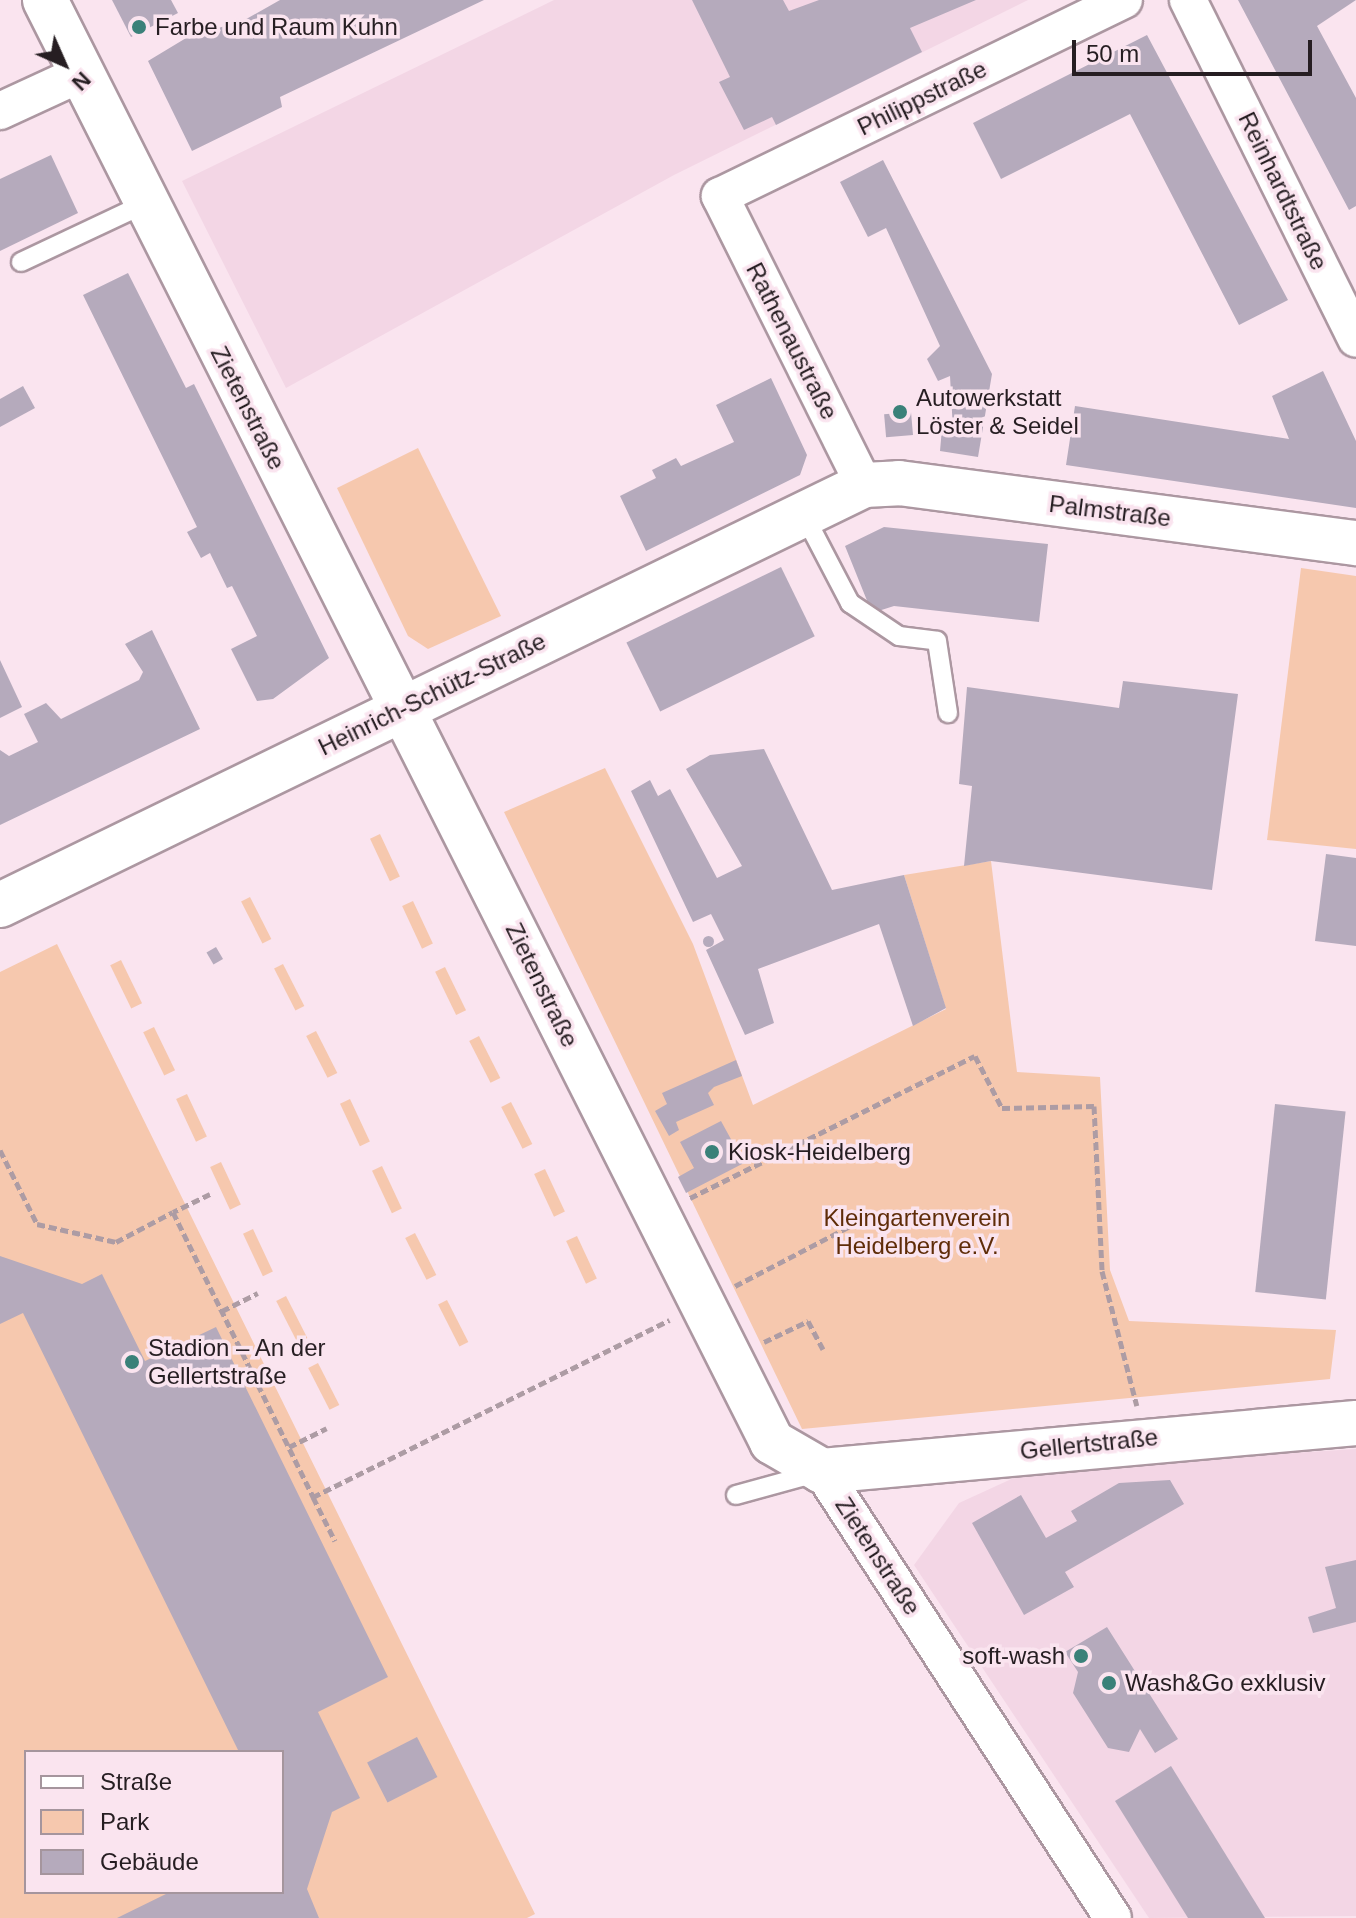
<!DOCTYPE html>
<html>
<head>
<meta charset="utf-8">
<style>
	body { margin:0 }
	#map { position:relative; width:1356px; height:1918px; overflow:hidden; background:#fae4ef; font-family:Helvetica,sans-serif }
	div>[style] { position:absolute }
	.built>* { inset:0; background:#f3d6e5 }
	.green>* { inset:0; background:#f6c8ae; transform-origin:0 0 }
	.building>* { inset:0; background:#b5aabc; transform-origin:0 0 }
	.round { border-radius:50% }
	.path>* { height:5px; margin-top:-2.5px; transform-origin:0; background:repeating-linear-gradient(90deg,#ad9ca4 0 8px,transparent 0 12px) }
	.roads { filter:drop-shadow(2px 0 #ac97a1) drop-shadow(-2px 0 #ac97a1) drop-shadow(0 2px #ac97a1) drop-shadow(0 -2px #ac97a1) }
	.service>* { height:18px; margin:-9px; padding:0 9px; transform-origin:9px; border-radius:9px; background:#fff }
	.minor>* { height:36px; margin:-18px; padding:0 18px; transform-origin:18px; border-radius:18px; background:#fff }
	.tertiary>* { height:44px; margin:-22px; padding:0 22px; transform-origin:22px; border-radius:22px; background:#fff }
	.secondary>* { height:44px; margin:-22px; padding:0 22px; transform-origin:22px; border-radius:22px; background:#fff }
	.dots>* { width:22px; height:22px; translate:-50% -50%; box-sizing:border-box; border:4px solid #fae4ef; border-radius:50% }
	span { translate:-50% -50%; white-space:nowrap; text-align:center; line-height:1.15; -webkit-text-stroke:7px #fae4ef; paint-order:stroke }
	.poi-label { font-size:24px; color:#261e22 }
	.left { translate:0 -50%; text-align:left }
	.right { translate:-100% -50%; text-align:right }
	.street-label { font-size:24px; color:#261e22 }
	.park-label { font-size:24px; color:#5f2c08 }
	.legend { position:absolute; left:24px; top:1750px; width:260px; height:144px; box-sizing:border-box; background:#fae4ef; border:2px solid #a5959d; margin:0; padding:10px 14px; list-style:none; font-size:24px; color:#261e22 }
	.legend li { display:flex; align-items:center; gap:16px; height:40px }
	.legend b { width:40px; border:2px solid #a5959d }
	.north { position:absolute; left:24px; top:24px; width:80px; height:80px; -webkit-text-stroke:6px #fae4ef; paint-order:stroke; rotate:135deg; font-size:22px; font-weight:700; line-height:32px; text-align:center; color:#261e22 }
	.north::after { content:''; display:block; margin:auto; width:28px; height:36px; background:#261e22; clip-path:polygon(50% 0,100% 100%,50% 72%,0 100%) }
	.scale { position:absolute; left:1072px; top:40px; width:240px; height:36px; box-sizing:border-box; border:4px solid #261e22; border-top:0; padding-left:10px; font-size:24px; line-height:28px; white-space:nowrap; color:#261e22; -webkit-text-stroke:6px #fae4ef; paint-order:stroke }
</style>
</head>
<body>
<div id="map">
	<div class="built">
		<i style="clip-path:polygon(554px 0,1028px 0,674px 175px,286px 388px,182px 181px)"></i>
		<i style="clip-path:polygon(1356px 1449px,1356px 1916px,1149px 1918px,914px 1565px,959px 1503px,1031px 1470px)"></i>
	</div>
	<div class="green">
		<i style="clip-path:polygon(418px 448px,501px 616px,428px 649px,408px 636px,337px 488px)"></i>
		<i style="clip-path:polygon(1301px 568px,1356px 576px,1356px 849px,1267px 840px)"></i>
		<i style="clip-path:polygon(605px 768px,693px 944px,753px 1105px,946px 1009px,904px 875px,991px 861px,1017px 1072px,1100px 1077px,1110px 1270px,1129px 1321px,1336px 1330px,1330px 1379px,802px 1429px,504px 812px)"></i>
		<i style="left:380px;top:834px;width:47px;height:11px;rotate:65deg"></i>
		<i style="left:250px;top:897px;width:47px;height:10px;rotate:63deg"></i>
		<i style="left:413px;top:901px;width:47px;height:12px;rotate:65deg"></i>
		<i style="clip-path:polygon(evenodd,57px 944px,535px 1914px,527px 1918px,0 1918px,0 972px,57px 944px,26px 1752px,282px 1752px,282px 1892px,26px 1892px,26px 1752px)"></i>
		<i style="left:121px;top:960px;width:48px;height:12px;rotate:64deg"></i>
		<i style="left:283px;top:964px;width:47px;height:10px;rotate:63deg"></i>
		<i style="left:445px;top:967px;width:48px;height:11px;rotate:64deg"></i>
		<i style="left:154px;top:1027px;width:48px;height:12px;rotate:64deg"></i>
		<i style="left:316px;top:1031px;width:47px;height:11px;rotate:63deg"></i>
		<i style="left:479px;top:1036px;width:47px;height:11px;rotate:63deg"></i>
		<i style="left:187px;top:1094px;width:47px;height:12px;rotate:65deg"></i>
		<i style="left:350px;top:1099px;width:47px;height:11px;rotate:65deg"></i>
		<i style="left:511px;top:1102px;width:47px;height:11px;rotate:63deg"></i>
		<i style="left:221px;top:1162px;width:47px;height:12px;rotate:65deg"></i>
		<i style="left:382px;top:1166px;width:47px;height:11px;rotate:65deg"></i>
		<i style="left:545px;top:1169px;width:47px;height:12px;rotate:65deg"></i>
		<i style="left:253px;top:1229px;width:47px;height:11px;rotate:65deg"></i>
		<i style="left:415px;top:1233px;width:47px;height:11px;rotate:63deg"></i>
		<i style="left:577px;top:1236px;width:47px;height:12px;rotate:65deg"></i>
		<i style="left:286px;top:1296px;width:47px;height:11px;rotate:63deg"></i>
		<i style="left:447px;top:1300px;width:47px;height:10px;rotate:63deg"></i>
		<i style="left:318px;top:1363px;width:47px;height:11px;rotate:63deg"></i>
	</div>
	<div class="building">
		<i style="clip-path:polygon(112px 0,171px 0,178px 13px,131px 37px)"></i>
		<i style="clip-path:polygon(280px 0,484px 0,280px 97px,282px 107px,192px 151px,148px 61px,211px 23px,214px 29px,241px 22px)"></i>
		<i style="clip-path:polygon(692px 0,783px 0,789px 11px,819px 0,976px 0,910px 28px,922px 52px,776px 125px,772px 117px,744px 130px,719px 82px,730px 77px)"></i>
		<i style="clip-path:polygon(1238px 0,1356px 0,1317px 26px,1356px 98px,1356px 206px,1349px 210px)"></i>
		<i style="clip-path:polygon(1147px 35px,1288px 300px,1239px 325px,1130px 114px,1001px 179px,973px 123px)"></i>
		<i style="clip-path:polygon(51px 155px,78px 213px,0 251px,0 179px)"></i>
		<i style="clip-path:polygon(883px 160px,992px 374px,978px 457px,940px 451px,942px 428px,953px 430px,950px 376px,938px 381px,927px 359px,940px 346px,886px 228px,868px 237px,840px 182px)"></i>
		<i style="clip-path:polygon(128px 273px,186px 388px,194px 384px,329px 658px,273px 699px,257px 701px,231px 649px,257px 636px,232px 586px,227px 588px,210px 553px,201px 558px,187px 532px,197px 527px,83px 295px)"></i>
		<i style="clip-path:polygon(1323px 371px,1356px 441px,1356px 508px,1066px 465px,1075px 406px,1289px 439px,1272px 396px)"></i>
		<i style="clip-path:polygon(771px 378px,807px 455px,800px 475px,646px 551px,620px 496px,656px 478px,652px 470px,676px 458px,681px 466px,734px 442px,716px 405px)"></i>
		<i style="clip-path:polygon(23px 386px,35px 408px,0 427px,0 399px)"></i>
		<i style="left:911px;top:412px;width:23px;height:27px;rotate:85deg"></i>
		<i style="clip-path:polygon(884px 527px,1048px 544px,1039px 622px,894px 606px,872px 613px,845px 546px)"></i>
		<i style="left:781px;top:567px;width:77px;height:172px;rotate:64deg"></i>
		<i style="clip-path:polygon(152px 630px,200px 729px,0 825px,0 750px,9px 756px,38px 742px,24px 714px,46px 703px,61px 719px,139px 680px,143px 672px,125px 644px)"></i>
		<i style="clip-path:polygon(0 660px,22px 707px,0 718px)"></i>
		<i style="clip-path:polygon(1123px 681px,1238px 694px,1212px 890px,991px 861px,964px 866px,972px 786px,959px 784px,967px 687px,1119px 708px)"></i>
		<i style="clip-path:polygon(764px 749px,832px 890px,904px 875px,946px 1008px,913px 1026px,879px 924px,758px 969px,774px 1023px,745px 1035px,706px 950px,724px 940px,711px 914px,693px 922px,631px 791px,650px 780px,658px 796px,670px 789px,717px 878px,742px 866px,686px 769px,710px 755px)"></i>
		<i style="clip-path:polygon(1326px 854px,1356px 858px,1356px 946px,1315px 941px)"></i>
		<i class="round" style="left:702.5px;top:935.5px;width:11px;height:11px"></i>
		<i style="left:216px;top:947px;width:14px;height:11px;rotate:60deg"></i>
		<i style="clip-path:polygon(736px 1060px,742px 1076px,714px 1087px,708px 1093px,714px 1105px,676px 1122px,679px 1130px,669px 1136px,655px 1111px,667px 1104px,662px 1093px)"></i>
		<i style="left:1275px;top:1104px;width:71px;height:189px;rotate:6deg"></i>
		<i style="clip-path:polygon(721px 1121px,744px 1163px,686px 1193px,678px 1177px,694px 1168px,680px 1142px)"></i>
		<i style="clip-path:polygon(0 1256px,82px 1284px,102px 1274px,145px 1361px,216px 1327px,388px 1677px,318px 1712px,360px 1798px,332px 1812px,307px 1889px,319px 1918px,117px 1918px,170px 1892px,282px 1892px,282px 1752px,239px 1752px,23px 1313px,0 1324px)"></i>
		<i style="clip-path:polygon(1170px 1480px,1184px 1504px,1065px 1572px,1074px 1587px,1024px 1615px,972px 1523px,1021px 1495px,1046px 1538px,1077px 1521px,1071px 1511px,1119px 1483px)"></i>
		<i style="clip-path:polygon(1356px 1560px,1356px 1622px,1313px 1633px,1308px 1617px,1336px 1608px,1325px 1567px)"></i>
		<i style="clip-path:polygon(1107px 1627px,1178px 1739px,1155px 1753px,1140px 1729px,1129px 1752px,1108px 1748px,1073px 1693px,1078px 1672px,1065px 1652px)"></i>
		<i style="left:417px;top:1737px;width:45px;height:56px;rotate:63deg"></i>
		<i style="clip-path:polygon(1171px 1766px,1265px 1918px,1188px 1918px,1115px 1801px)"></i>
	</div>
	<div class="path">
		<i style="left:0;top:1150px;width:83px;rotate:63.4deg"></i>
		<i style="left:37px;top:1224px;width:81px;rotate:12.8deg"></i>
		<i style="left:116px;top:1242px;width:64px;rotate:-27.8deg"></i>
		<i style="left:210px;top:1194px;width:41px;rotate:154.1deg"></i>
		<i style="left:173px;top:1212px;width:318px;rotate:63.8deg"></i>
		<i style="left:313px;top:1497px;width:398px;rotate:-26.4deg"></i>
		<i style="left:690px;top:1198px;width:318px;rotate:-26.5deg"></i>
		<i style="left:975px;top:1056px;width:59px;rotate:62.6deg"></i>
		<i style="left:1002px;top:1108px;width:92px;rotate:-1.2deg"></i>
		<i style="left:1094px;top:1106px;width:165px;rotate:87.2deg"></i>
		<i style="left:1102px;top:1271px;width:139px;rotate:75.5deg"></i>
		<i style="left:735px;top:1286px;width:141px;rotate:-27.5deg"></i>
		<i style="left:222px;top:1311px;width:40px;rotate:-26.6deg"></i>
		<i style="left:764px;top:1342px;width:49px;rotate:-25.5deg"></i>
		<i style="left:808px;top:1321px;width:32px;rotate:62deg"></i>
		<i style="left:289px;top:1447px;width:42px;rotate:-26.6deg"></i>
		<i style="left:313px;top:1497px;width:49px;rotate:63.4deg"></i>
	</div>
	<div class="roads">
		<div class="service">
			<i style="left:21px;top:262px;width:136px;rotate:-25.2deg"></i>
			<i style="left:803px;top:513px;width:102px;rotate:62.4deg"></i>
			<i style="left:850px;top:603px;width:59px;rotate:34deg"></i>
			<i style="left:899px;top:636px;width:38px;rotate:7deg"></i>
			<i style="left:937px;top:641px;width:73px;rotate:81.3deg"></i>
			<i style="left:736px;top:1495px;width:83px;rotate:-15.4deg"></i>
		</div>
		<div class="minor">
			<i style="left:1188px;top:0;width:378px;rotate:63.6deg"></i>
			<i style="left:0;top:111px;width:88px;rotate:-24.8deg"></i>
			<i style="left:864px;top:485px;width:323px;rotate:-116.5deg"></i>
			<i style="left:720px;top:196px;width:449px;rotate:-25.9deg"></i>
			<i style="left:822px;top:1471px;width:533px;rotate:56.94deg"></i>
		</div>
		<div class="tertiary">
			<i style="left:45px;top:0;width:1615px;rotate:63.24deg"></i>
			<i style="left:772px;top:1442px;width:58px;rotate:30.1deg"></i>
			<i style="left:822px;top:1471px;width:536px;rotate:-5.14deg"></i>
		</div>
		<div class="secondary">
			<i style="left:0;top:905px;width:961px;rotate:-25.92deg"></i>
			<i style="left:864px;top:485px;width:35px;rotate:-3deg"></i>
			<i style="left:899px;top:483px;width:461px;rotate:7.5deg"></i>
		</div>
	</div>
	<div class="dots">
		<i style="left:139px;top:27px;background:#3a8179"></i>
		<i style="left:900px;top:412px;background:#3a8179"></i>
		<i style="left:712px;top:1152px;background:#3a8179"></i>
		<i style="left:132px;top:1362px;background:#3a8179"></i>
		<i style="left:1081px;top:1656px;background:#3a8179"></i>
		<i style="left:1109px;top:1683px;background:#3a8179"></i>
	</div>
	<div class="poi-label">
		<span class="left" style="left:155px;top:27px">Farbe und Raum Kuhn</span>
		<span class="left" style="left:916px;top:412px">Autowerkstatt<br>Löster &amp; Seidel</span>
		<span class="left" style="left:728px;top:1152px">Kiosk-Heidelberg</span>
		<span class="left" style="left:148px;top:1362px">Stadion – An der<br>Gellertstraße</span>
		<span class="right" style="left:1065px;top:1656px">soft-wash</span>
		<span class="left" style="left:1125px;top:1683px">Wash&amp;Go exklusiv</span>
	</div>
	<div class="street-label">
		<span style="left:922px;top:98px;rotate:-26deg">Philippstraße</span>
		<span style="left:1283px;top:191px;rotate:64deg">Reinhardtstraße</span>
		<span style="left:792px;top:341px;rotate:63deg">Rathenaustraße</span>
		<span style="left:248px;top:408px;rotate:63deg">Zietenstraße</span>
		<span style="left:1110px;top:511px;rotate:7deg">Palmstraße</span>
		<span style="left:432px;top:694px;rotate:-26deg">Heinrich-Schütz-Straße</span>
		<span style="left:542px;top:985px;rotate:64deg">Zietenstraße</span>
		<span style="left:1089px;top:1444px;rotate:-6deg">Gellertstraße</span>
		<span style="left:878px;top:1556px;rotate:57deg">Zietenstraße</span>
	</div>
	<div class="park-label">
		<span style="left:917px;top:1232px">Kleingartenverein<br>Heidelberg e.V.</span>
	</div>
	<ul class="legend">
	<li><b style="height:10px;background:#fff"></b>Straße</li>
	<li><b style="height:22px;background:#f6c8ae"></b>Park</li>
	<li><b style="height:22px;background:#b5aabc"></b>Gebäude</li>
	</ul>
	<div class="north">N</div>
	<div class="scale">50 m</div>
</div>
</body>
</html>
